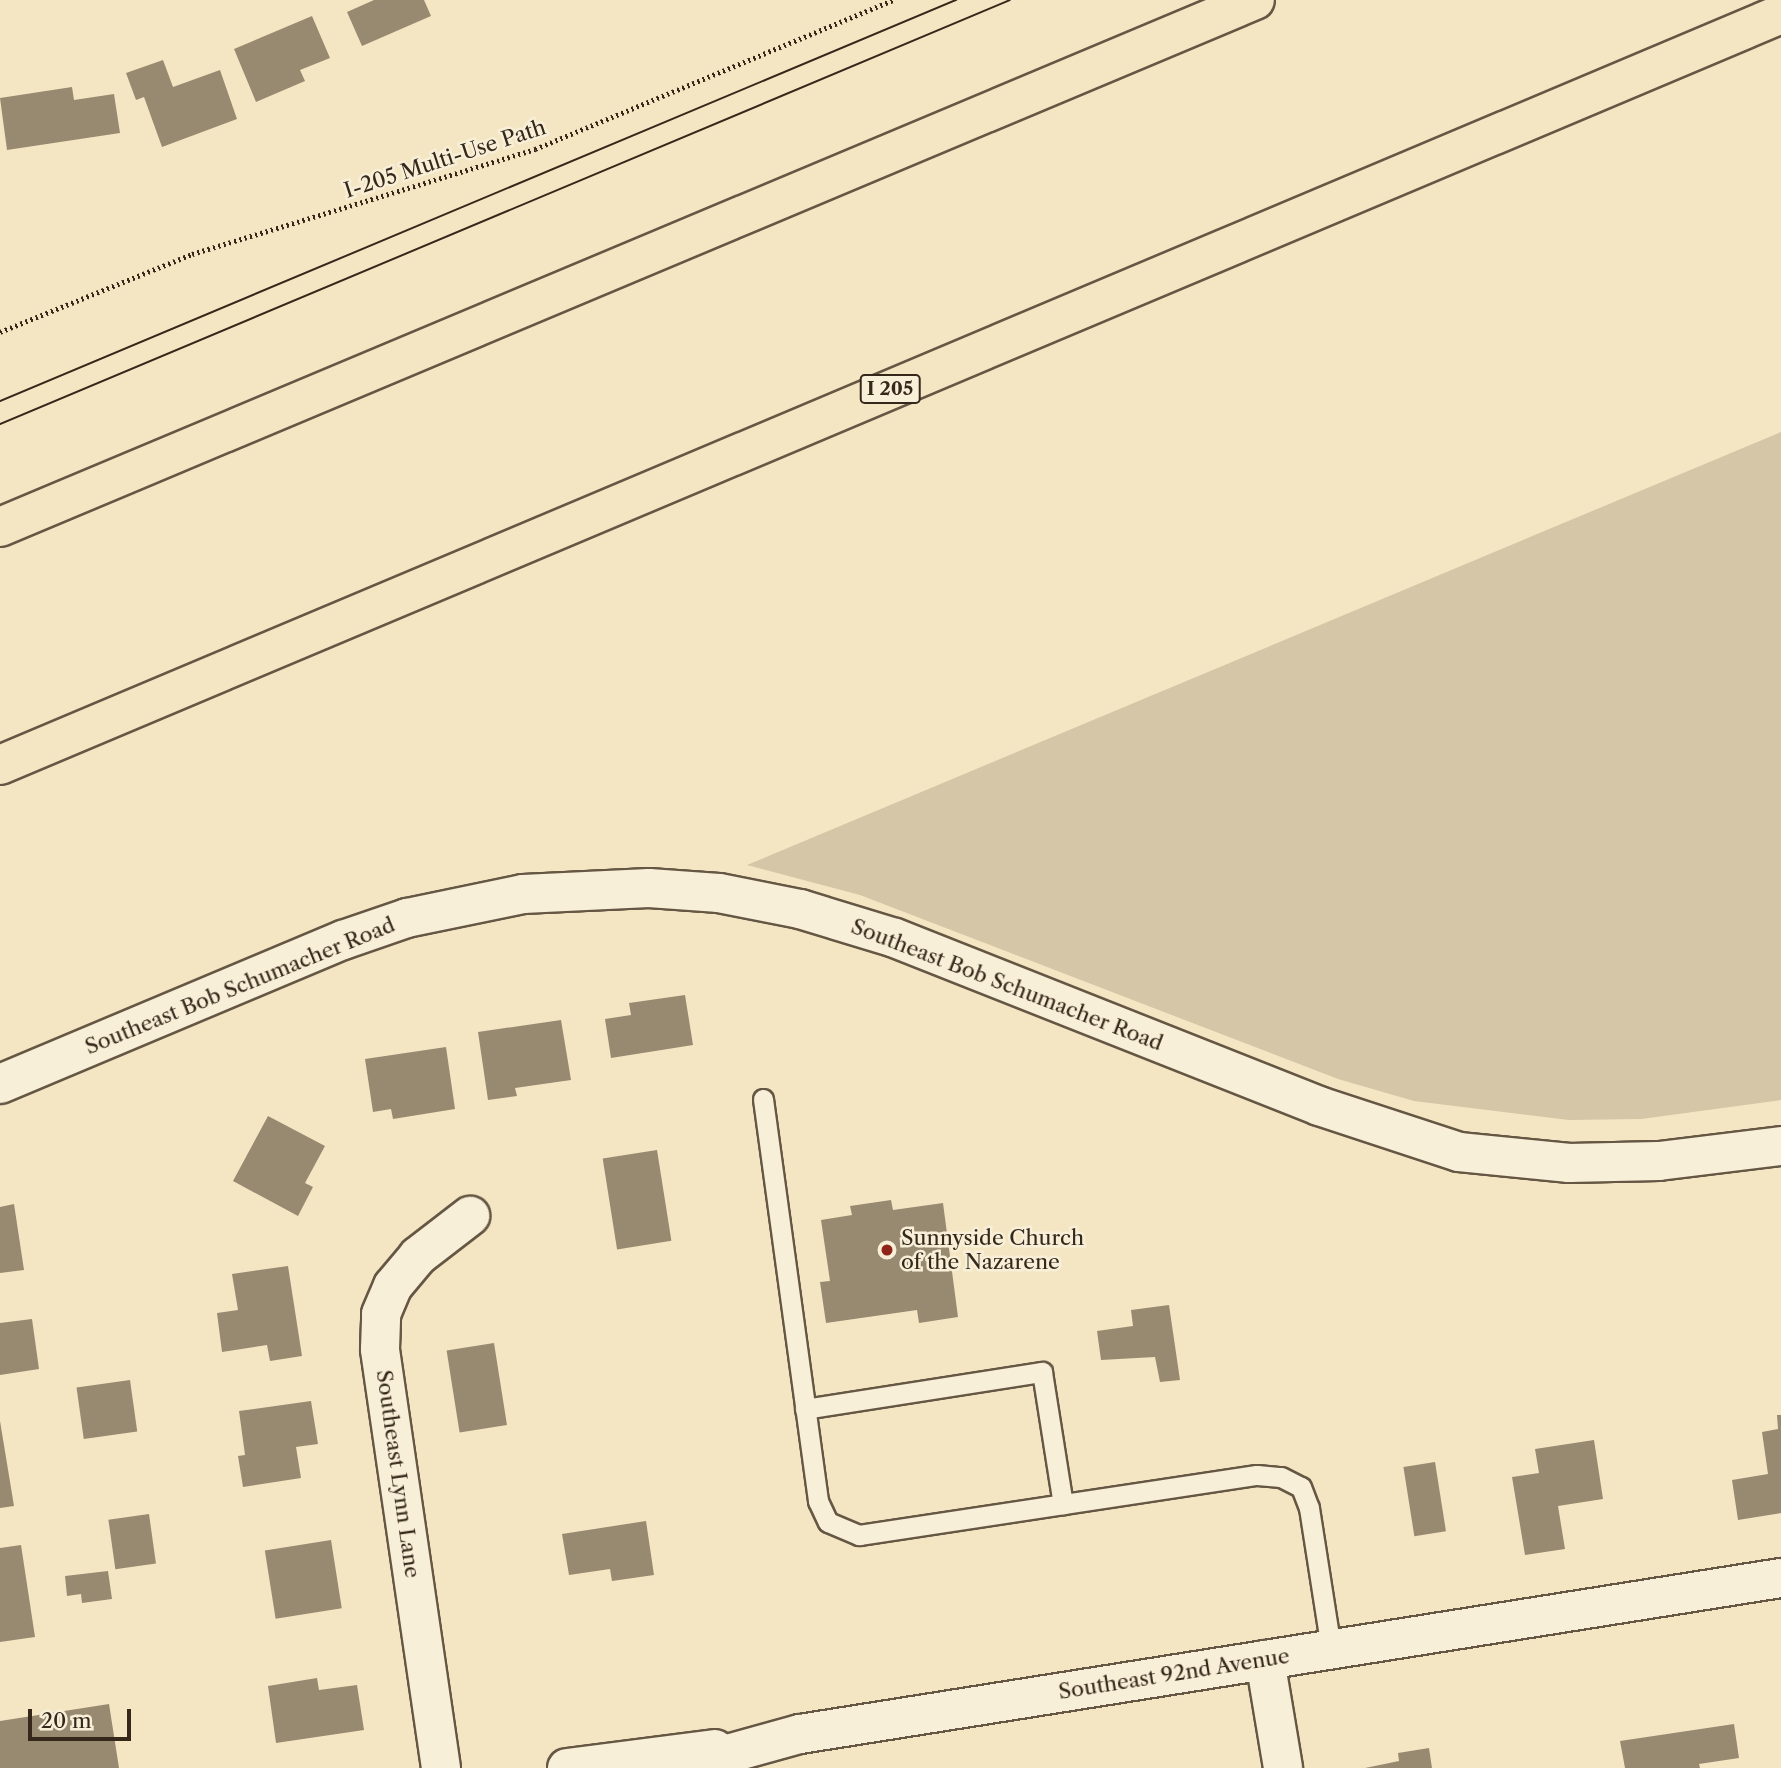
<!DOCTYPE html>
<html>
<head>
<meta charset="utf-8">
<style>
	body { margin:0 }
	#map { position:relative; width:1781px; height:1768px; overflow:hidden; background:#f4e6c3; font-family:"Libre Caslon Text",serif }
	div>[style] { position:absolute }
	.green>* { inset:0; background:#d4c6a6 }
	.building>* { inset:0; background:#988a71; transform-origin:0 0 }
	.path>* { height:4.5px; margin-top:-2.25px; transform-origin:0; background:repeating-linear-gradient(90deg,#352719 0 2px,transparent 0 5.5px) }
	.roads { filter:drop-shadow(2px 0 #655744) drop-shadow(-2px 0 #655744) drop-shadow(0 2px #655744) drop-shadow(0 -2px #655744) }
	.service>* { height:19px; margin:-9.5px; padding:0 9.5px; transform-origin:9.5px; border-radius:9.5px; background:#f8efd8 }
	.minor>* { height:38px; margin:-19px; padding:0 19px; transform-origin:19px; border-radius:19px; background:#f8efd8 }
	.tertiary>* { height:38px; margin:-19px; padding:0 19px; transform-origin:19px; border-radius:19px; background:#f8efd8 }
	.secondary>* { height:38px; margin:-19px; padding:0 19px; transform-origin:19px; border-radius:19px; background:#f8efd8 }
	.motorway>* { height:38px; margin:-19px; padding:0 19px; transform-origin:19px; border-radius:19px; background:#f4e6c3 }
	.tram>* { height:2px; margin:-1px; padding:0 1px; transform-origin:1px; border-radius:1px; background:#352719 }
	.dots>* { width:19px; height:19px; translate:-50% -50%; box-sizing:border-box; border:4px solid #f8efd8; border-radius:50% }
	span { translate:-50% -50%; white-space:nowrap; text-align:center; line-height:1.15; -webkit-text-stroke:5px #f8efd8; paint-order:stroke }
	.shield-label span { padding:2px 5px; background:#f8efd8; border:2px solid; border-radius:5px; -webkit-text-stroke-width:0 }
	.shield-label { font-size:19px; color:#352719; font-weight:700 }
	.street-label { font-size:21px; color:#352719 }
	.poi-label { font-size:21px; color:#352719 }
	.left { translate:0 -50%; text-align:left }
	.scale { position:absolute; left:28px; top:1709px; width:103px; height:32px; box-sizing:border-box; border:4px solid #352719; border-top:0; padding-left:9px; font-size:21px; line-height:24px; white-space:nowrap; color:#352719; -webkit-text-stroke:5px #f8efd8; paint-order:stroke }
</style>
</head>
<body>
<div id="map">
	<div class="green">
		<i style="clip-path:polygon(1781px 432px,1781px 1100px,1641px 1119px,1569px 1120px,1414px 1101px,1338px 1079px,860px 895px,747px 865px)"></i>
	</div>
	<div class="building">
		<i style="clip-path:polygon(374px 0,424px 0,431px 16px,362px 46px,347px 12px)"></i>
		<i style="clip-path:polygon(312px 16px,330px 58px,300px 70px,305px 81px,256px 102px,234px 49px)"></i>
		<i style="clip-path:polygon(163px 60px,173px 87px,220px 70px,237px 119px,162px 147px,144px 97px,136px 100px,126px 73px)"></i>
		<i style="clip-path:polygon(72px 87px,74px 100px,114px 94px,120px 133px,7px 150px,0 98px)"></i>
		<i style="clip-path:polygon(685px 995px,693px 1045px,611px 1058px,605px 1019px,631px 1015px,629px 1003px)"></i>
		<i style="clip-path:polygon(561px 1020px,571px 1080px,515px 1088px,517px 1096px,488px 1100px,478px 1032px)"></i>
		<i style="clip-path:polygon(446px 1047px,455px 1109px,393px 1119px,391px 1109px,373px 1112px,365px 1059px)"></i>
		<i style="clip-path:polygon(268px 1116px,325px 1146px,305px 1183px,313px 1187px,298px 1216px,233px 1181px)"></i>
		<i style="left:657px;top:1150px;width:92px;height:55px;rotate:81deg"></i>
		<i style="clip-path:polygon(891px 1200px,893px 1210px,943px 1203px,958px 1317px,919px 1323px,917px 1310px,826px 1323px,820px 1282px,830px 1281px,821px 1220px,852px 1215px,850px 1206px)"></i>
		<i style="clip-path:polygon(14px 1204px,24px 1270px,0 1273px,0 1207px)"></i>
		<i style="clip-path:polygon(288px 1266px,302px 1356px,270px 1361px,267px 1345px,222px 1352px,217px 1313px,238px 1310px,232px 1274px)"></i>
		<i style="clip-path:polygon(1169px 1305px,1180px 1380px,1160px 1382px,1155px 1357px,1101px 1360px,1097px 1331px,1133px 1326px,1131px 1310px)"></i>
		<i style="clip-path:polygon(32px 1319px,39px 1369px,0 1375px,0 1323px)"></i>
		<i style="left:494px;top:1343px;width:83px;height:48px;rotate:81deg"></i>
		<i style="left:130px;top:1380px;width:52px;height:54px;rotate:82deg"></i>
		<i style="clip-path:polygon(311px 1401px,318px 1444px,296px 1447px,301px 1478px,243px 1487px,238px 1456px,245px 1455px,239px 1411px)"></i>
		<i style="clip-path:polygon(1777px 1415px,1781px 1415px,1781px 1513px,1738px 1520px,1732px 1480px,1768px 1474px,1762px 1432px,1778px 1429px)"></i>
		<i style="clip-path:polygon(0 1421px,14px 1506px,0 1508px)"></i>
		<i style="clip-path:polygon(1594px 1440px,1603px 1499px,1558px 1506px,1565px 1549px,1525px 1555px,1512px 1477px,1539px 1473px,1535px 1449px)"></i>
		<i style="left:1435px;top:1462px;width:70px;height:32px;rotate:81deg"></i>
		<i style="left:149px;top:1514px;width:50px;height:41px;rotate:82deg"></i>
		<i style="clip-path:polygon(646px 1521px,654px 1575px,612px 1581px,610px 1569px,569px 1575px,562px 1534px)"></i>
		<i style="left:331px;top:1540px;width:69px;height:67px;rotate:81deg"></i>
		<i style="clip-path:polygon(21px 1545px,35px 1637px,0 1642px,0 1548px)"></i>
		<i style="clip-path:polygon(108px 1571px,112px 1599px,82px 1603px,81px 1594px,67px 1596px,65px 1576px)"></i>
		<i style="clip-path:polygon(317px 1678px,319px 1690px,357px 1685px,364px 1730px,276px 1743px,268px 1686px)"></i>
		<i style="clip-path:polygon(109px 1704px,119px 1768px,0 1768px,0 1721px)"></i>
		<i style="clip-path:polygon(1734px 1724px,1739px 1758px,1699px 1764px,1700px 1768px,1625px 1768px,1620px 1741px)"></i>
		<i style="clip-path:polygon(1429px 1748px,1432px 1768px,1365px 1768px,1399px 1761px,1398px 1753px)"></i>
	</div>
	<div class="path">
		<i style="left:0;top:332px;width:207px;rotate:-22.1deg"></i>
		<i style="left:192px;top:254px;width:359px;rotate:-17deg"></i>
		<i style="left:535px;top:149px;width:388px;rotate:-22.6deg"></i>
	</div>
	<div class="roads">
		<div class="service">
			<i style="left:763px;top:1099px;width:406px;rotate:82.2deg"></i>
			<i style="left:818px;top:1501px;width:23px;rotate:65deg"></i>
			<i style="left:828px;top:1522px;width:34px;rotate:23deg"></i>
			<i style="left:859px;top:1535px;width:402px;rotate:-8.6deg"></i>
			<i style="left:1257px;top:1475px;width:24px;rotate:5deg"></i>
			<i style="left:1281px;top:1477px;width:22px;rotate:27deg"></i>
			<i style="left:1301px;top:1487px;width:22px;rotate:69deg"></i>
			<i style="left:1309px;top:1508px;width:143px;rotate:81.1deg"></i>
			<i style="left:805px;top:1409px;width:240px;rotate:-8.9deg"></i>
			<i style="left:1042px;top:1372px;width:134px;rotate:81deg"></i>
		</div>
		<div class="minor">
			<i style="left:1265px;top:1660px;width:109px;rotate:80.5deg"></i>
			<i style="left:441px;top:1768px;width:423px;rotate:-98.3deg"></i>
			<i style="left:380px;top:1349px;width:35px;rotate:-88deg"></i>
			<i style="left:381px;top:1314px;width:30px;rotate:-67deg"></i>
			<i style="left:393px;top:1286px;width:39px;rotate:-50deg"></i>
			<i style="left:418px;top:1256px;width:66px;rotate:-37.6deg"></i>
			<i style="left:567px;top:1768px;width:149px;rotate:-7.3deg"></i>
		</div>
		<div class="tertiary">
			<i style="left:677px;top:1768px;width:128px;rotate:-15.5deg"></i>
			<i style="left:800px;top:1734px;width:993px;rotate:-9.04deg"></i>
		</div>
		<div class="secondary">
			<i style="left:0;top:1084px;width:372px;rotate:-22.8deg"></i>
			<i style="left:343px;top:940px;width:68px;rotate:-19deg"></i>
			<i style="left:407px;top:918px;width:118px;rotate:-11.7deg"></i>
			<i style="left:523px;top:894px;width:126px;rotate:-2.7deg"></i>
			<i style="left:649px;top:888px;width:70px;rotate:4.1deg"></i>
			<i style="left:719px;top:893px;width:83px;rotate:11.2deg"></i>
			<i style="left:800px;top:909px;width:99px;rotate:17deg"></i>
			<i style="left:895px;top:938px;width:456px;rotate:21.6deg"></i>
			<i style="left:1319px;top:1106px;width:147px;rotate:18.2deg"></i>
			<i style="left:1459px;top:1152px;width:111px;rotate:5.7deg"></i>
			<i style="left:1569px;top:1163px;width:90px;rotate:-1.3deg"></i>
			<i style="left:1659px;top:1161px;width:123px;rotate:-7deg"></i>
		</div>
		<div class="motorway">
			<i style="left:0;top:527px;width:1361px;rotate:-22.78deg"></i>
			<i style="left:0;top:765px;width:1933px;rotate:-22.86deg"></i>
		</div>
	</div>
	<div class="tram">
		<i style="left:0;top:401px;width:1037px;rotate:-22.76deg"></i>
		<i style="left:0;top:424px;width:1095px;rotate:-22.77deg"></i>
	</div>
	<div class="dots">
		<i style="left:887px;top:1250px;background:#8f2418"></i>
	</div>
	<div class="shield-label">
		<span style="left:890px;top:389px">I 205</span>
	</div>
	<div class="street-label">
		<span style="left:445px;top:159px;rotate:-18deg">I-205 Multi-Use Path</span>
		<span style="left:1007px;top:985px;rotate:21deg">Southeast Bob Schumacher Road</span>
		<span style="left:240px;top:986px;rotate:-22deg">Southeast Bob Schumacher Road</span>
		<span style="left:398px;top:1474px;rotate:82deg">Southeast Lynn Lane</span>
		<span style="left:1174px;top:1674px;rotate:-9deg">Southeast 92nd Avenue</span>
	</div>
	<div class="poi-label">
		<span class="left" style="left:901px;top:1250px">Sunnyside Church<br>of the Nazarene</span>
	</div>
	<div class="scale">20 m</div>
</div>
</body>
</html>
